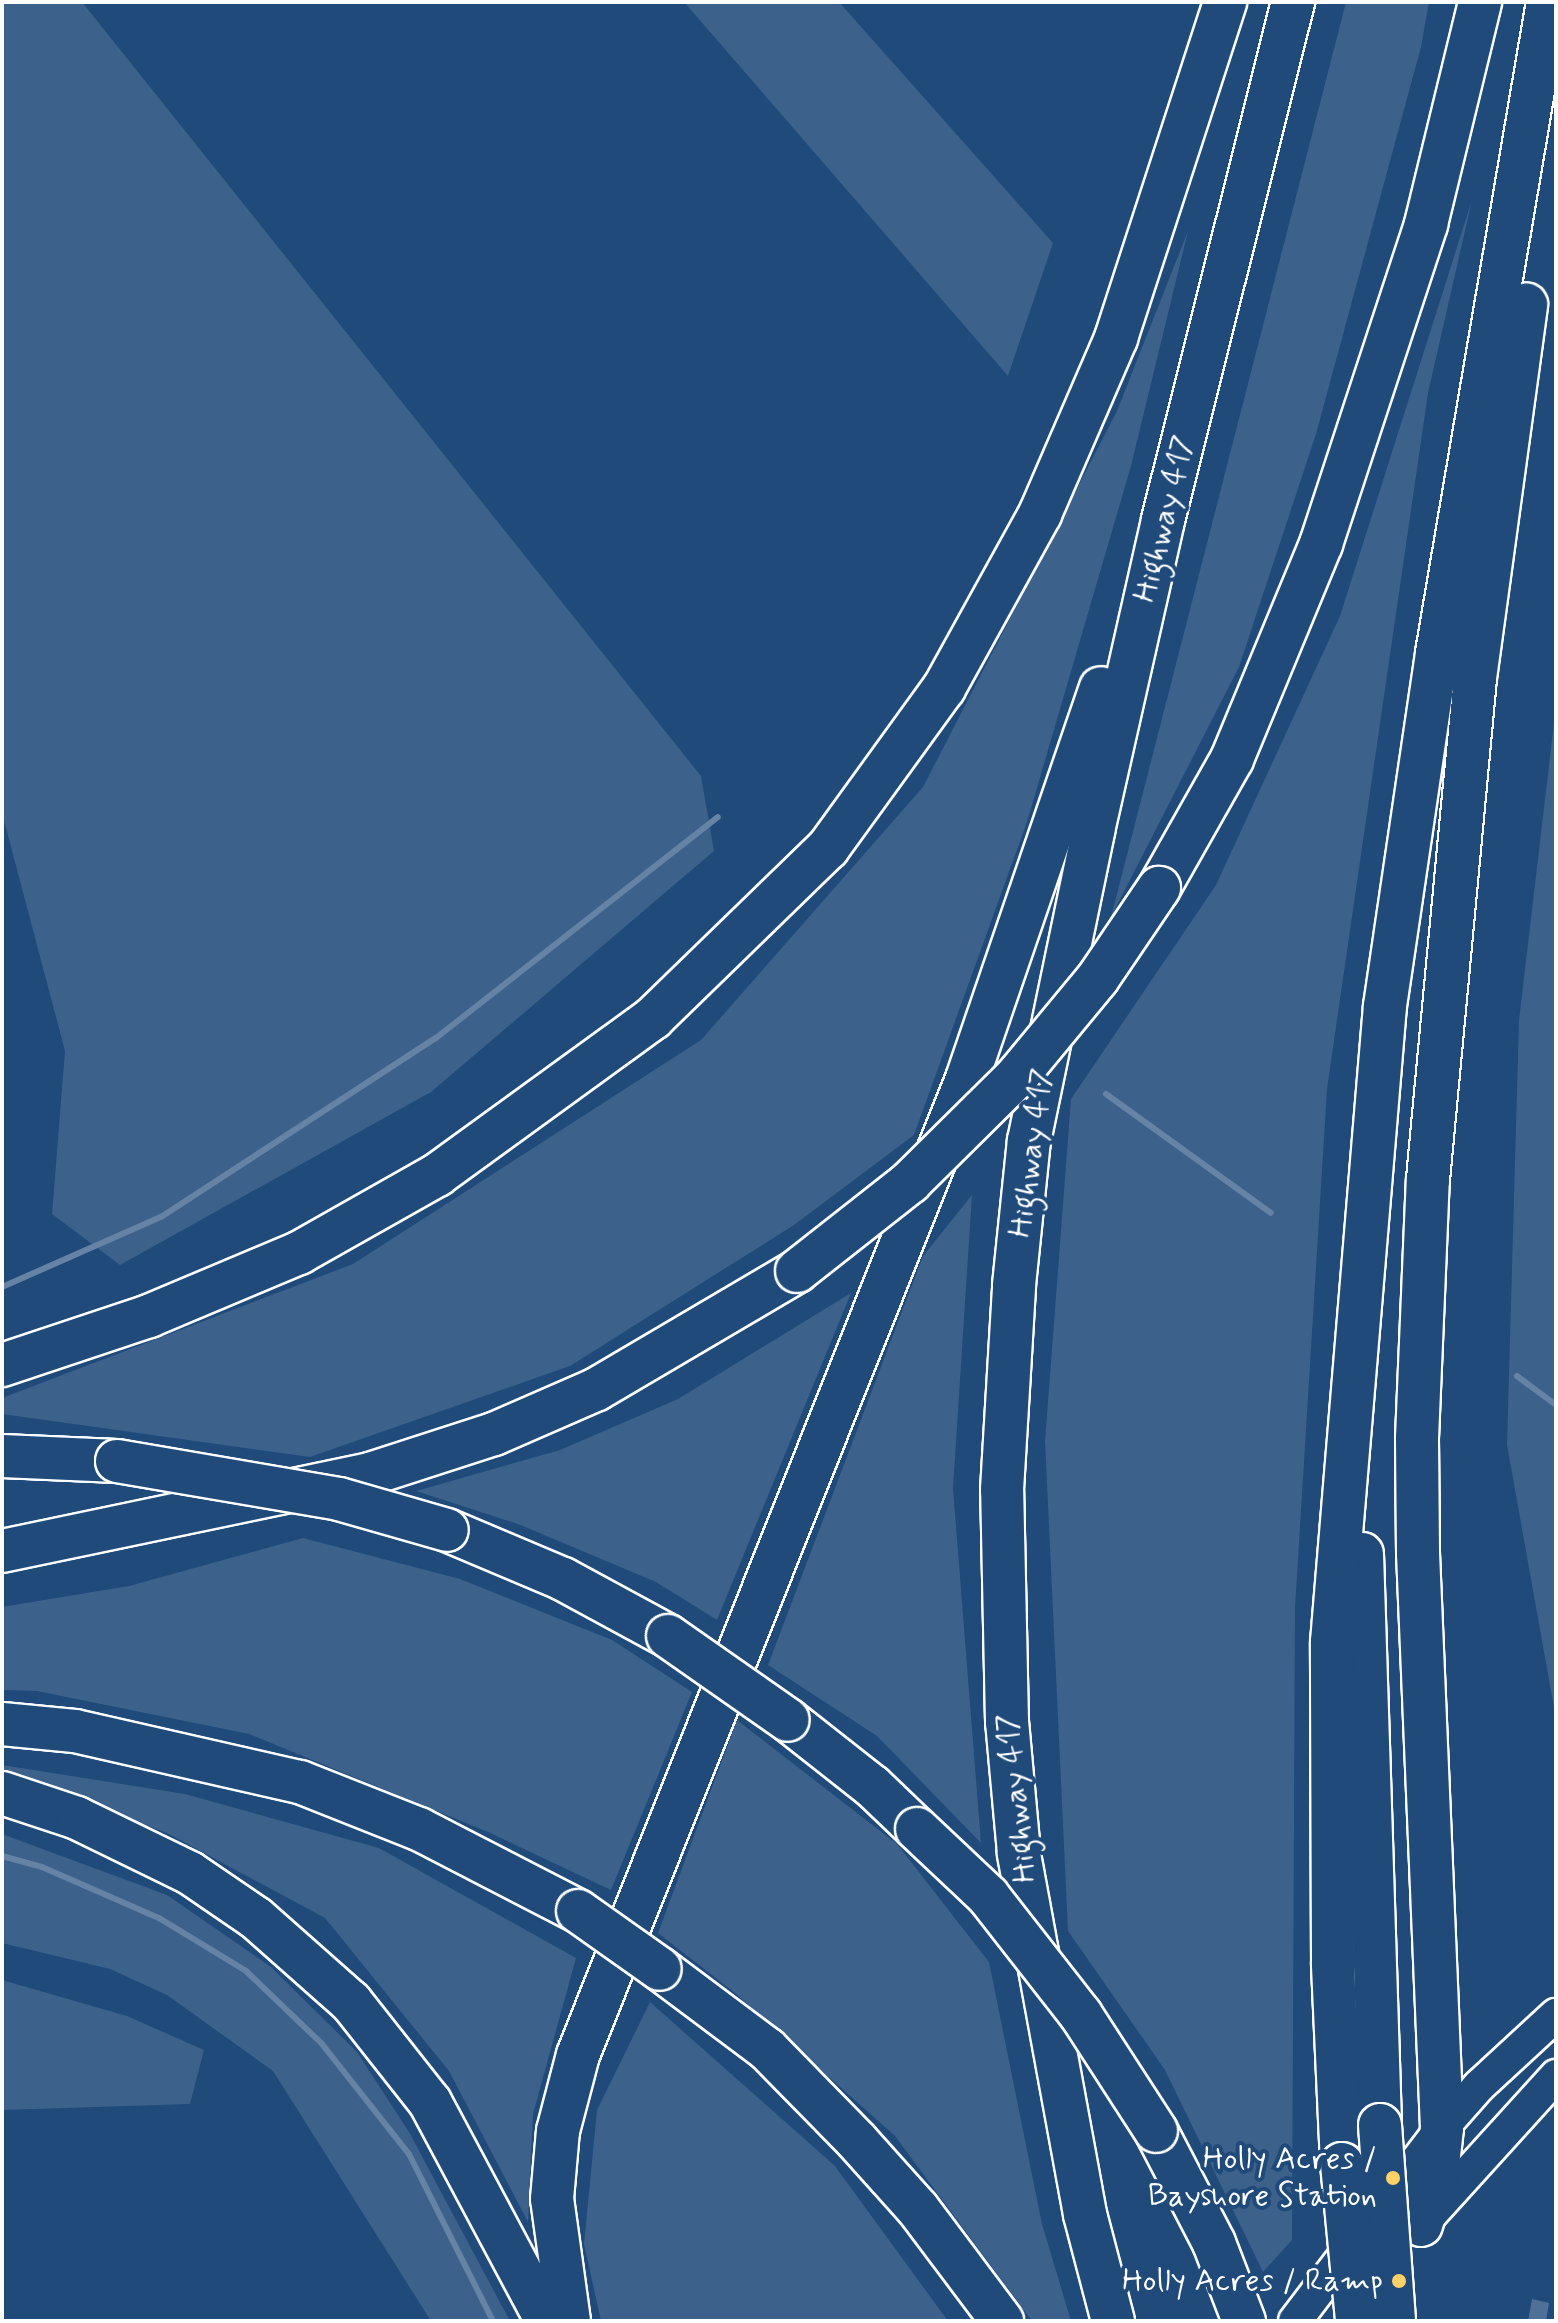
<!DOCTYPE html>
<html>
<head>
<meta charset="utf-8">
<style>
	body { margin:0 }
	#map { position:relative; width:1558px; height:2323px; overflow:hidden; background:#1f4a7a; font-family:Mynerve,sans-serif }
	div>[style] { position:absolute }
	.green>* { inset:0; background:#3c618b }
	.stream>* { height:6px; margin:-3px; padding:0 3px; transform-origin:3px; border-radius:3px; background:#6583a4 }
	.building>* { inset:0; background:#507197 }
	.roads { filter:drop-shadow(2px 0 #fff) drop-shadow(-2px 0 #fff) drop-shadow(0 2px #fff) drop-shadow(0 -2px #fff) }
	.secondary>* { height:32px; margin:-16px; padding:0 16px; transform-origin:16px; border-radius:16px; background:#1f4a7a }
	.highway>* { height:42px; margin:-21px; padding:0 21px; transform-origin:21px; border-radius:21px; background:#1f4a7a }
	.bridges { filter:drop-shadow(2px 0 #fff) drop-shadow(-2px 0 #fff) drop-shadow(0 2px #fff) drop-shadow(0 -2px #fff) }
	.highway-bridge>* { height:42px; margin:-21px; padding:0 21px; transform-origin:21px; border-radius:21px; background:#1f4a7a }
	.dots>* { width:22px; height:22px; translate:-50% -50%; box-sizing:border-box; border:4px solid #1f4a7a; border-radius:50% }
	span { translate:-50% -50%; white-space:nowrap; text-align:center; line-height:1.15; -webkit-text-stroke:8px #1f4a7a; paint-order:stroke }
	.street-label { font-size:32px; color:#fff }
	.poi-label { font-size:32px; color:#fff }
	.right { translate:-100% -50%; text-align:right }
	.frame { position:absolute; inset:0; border:4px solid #fff; pointer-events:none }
</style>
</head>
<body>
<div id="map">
	<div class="green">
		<i style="clip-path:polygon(2px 2px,82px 2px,701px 776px,714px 851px,431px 1092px,120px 1265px,52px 1214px,65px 1051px,2px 813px)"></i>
		<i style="clip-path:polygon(684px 2px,839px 2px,1053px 243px,1008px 376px)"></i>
		<i style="clip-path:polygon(1346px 2px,1429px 2px,1421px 47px,1316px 434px,1239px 667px,1111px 917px)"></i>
		<i style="clip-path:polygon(1472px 200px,1428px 393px,1327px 1089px,1295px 1608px,1292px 2240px,1263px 2272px,1165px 2070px,1068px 1931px,1045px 1441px,1071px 1099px,1216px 885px,1340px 616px)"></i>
		<i style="clip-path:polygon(1188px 231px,1131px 466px,1027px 822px,914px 1135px,794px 1225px,570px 1366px,310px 1457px,2px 1414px,2px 1398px,353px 1264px,701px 1040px,923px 787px,1117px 411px)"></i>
		<i style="clip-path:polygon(1556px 706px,1556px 1719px,1507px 1445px,1519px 1020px)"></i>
		<i style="clip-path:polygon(972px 1195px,953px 1488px,981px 1843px,877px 1736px,768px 1665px,923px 1256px)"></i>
		<i style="clip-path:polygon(851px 1293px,717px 1620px,656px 1582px,518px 1524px,416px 1491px,560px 1450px,678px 1399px)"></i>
		<i style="clip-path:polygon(303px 1538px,460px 1579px,612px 1640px,692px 1692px,611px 1890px,488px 1832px,249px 1734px,37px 1691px,2px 1690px,2px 1607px,129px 1586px)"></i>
		<i style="clip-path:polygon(737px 1720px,897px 1844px,989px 1962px,1042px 2224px,1071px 2321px,1032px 2321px,895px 2136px,735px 1993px,658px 1933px)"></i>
		<i style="clip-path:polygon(2px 1765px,185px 1794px,379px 1848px,576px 1958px,533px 2114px,528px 2222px,449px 2071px,325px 1918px,167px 1833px,2px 1771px)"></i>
		<i style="clip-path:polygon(2px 1834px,167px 1895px,271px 1967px,357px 2052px,409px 2132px,510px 2321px,431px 2321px,273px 2071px,167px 1995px,110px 1969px,2px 1943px)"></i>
		<i style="clip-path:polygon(2px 1980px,127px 2016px,204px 2050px,190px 2104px,2px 2110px)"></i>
		<i style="clip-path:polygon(650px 2002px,835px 2166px,948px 2321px,601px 2321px,584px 2244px,597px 2110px)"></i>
	</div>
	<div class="stream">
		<i style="left:1106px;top:1094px;width:203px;rotate:35.8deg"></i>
		<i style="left:2px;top:1287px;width:174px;rotate:-23.8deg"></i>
		<i style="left:161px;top:1217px;width:328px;rotate:-33.1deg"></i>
		<i style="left:436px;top:1038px;width:358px;rotate:-38.1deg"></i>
		<i style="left:1517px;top:1376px;width:49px;rotate:36.6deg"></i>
		<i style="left:2px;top:1856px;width:41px;rotate:15.4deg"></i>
		<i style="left:42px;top:1867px;width:128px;rotate:23.6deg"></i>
		<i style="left:159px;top:1918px;width:102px;rotate:31.3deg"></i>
		<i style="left:246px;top:1971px;width:105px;rotate:43.8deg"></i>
		<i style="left:322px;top:2044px;width:140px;rotate:51.7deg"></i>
		<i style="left:409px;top:2154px;width:187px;rotate:63.3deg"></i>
	</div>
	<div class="building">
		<i style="clip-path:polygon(1532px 2299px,1549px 2303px,1546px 2321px,1528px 2321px)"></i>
	</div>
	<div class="roads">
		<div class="secondary">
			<i style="left:1430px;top:2215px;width:188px;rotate:-47.8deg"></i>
			<i style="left:1295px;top:2321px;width:243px;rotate:-52.7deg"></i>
			<i style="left:1442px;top:2128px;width:56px;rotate:-48.6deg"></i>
			<i style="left:1479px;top:2086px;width:105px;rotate:-42.7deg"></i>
		</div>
		<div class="highway">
			<i style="left:1159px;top:888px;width:148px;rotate:-60.5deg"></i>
			<i style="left:1232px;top:759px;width:233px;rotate:-67.5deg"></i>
			<i style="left:1321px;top:544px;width:337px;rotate:-71.8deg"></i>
			<i style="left:1426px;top:224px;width:228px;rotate:-76.3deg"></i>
			<i style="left:2px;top:1365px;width:155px;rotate:-18.4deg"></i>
			<i style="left:149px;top:1316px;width:163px;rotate:-22.8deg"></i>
			<i style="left:299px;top:1253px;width:159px;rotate:-29.5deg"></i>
			<i style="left:437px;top:1175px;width:267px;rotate:-36deg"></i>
			<i style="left:653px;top:1018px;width:244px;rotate:-44.2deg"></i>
			<i style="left:828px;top:848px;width:198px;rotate:-54.1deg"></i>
			<i style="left:944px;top:688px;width:199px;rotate:-61.1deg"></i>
			<i style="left:1040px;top:514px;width:192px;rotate:-66.6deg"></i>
			<i style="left:1116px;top:338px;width:353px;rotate:-72deg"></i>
			<i style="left:2px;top:1456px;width:115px;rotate:2.5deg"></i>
			<i style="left:447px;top:1530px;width:126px;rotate:22.9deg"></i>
			<i style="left:563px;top:1579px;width:119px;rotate:28.5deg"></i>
			<i style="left:2px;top:1551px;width:376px;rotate:-11.8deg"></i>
			<i style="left:370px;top:1474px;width:130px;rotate:-17.9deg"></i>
			<i style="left:494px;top:1434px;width:112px;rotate:-23.6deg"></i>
			<i style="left:597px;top:1389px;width:232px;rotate:-30.5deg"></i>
			<i style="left:1362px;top:1554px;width:571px;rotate:88.19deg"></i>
			<i style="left:788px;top:1720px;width:107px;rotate:38.2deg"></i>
			<i style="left:872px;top:1786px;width:62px;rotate:43.7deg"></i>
			<i style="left:2px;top:1724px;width:73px;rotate:5.5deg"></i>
			<i style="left:75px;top:1731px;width:231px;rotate:12.8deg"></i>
			<i style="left:300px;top:1782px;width:128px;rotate:21.6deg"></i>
			<i style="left:419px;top:1829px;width:179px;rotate:27.3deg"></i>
			<i style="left:2px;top:1793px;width:79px;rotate:18.4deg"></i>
			<i style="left:77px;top:1818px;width:126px;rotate:26deg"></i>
			<i style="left:190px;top:1873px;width:80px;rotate:34.3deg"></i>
			<i style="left:256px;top:1918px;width:127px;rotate:41.5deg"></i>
			<i style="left:351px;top:2002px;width:127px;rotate:51.7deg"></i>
			<i style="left:430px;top:2102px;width:248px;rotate:61.9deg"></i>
			<i style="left:660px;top:1969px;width:134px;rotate:36.8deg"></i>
			<i style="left:767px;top:2049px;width:129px;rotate:45.6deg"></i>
			<i style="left:857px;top:2141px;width:91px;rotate:48.1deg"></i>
			<i style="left:918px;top:2209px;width:140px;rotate:53.1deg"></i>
			<i style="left:1156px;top:2131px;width:126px;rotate:62.6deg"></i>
			<i style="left:1214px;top:2243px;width:84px;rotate:69deg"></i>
			<i style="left:1342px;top:2164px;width:201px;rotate:-92.6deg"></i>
			<i style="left:1333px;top:1963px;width:321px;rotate:-90.2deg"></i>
			<i style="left:1332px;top:1642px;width:638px;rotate:-85.24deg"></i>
			<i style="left:1385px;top:1006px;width:357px;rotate:-81.6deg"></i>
			<i style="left:1437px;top:653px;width:660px;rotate:-80.32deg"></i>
			<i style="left:1421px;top:2225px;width:53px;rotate:-72.6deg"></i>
			<i style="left:1437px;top:2174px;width:46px;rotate:-83.8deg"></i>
			<i style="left:1442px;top:2128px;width:576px;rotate:-92.39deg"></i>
			<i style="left:1418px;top:1553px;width:115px;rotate:-90.5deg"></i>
			<i style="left:1417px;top:1438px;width:259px;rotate:-87.6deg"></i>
			<i style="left:1428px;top:1179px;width:503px;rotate:-84.64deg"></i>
			<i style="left:1475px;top:678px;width:377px;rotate:-82.2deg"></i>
			<i style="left:569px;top:2321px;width:123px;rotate:-97.9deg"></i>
			<i style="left:552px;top:2199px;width:68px;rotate:-85deg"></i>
			<i style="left:558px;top:2131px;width:79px;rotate:-75.3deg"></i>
			<i style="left:578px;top:2055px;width:1051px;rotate:-68.27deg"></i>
			<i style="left:967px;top:1079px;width:413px;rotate:-71.1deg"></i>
			<i style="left:1113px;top:2321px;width:111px;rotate:-104.7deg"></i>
			<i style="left:1085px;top:2214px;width:367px;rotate:-100.4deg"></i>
			<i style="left:1019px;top:1853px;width:132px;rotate:-95.2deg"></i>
			<i style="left:1007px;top:1722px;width:232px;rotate:-91.2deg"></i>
			<i style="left:1002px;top:1490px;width:205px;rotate:-86.6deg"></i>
			<i style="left:1014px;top:1285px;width:145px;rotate:-84.1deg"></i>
			<i style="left:1029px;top:1141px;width:317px;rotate:-78.3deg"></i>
			<i style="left:1093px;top:831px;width:319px;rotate:-77.3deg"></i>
			<i style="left:1163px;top:520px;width:534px;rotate:-75.91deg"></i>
		</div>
	</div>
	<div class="bridges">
		<div class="highway-bridge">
			<i style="left:797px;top:1271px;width:144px;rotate:-38.2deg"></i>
			<i style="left:910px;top:1182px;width:151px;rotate:-44.7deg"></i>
			<i style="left:1017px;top:1076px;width:127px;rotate:-50.4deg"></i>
			<i style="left:1098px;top:978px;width:109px;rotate:-55.9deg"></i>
			<i style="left:117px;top:1461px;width:225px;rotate:9.7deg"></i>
			<i style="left:339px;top:1499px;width:112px;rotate:16deg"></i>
			<i style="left:668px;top:1636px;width:146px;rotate:35deg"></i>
			<i style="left:917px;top:1829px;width:98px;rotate:43.3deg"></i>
			<i style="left:988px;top:1896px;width:151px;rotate:52deg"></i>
			<i style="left:1081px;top:2015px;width:138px;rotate:57.1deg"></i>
			<i style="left:578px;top:1911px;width:100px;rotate:35.3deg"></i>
			<i style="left:1380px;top:2125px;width:196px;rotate:85.9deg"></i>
			<i style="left:1342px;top:2164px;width:158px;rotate:84.5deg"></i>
		</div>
	</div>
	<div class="dots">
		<i style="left:1393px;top:2178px;background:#ffd166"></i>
		<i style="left:1399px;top:2281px;background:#ffd166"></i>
	</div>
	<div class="street-label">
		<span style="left:1165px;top:519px;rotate:-76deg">Highway 417</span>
		<span style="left:1032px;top:1153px;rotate:-82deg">Highway 417</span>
		<span style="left:1017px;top:1798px;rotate:-96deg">Highway 417</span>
	</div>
	<div class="poi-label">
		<span class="right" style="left:1377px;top:2178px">Holly Acres /<br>Bayshore Station</span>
		<span class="right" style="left:1383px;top:2281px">Holly Acres / Ramp</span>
	</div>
	<div class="frame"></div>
</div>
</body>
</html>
